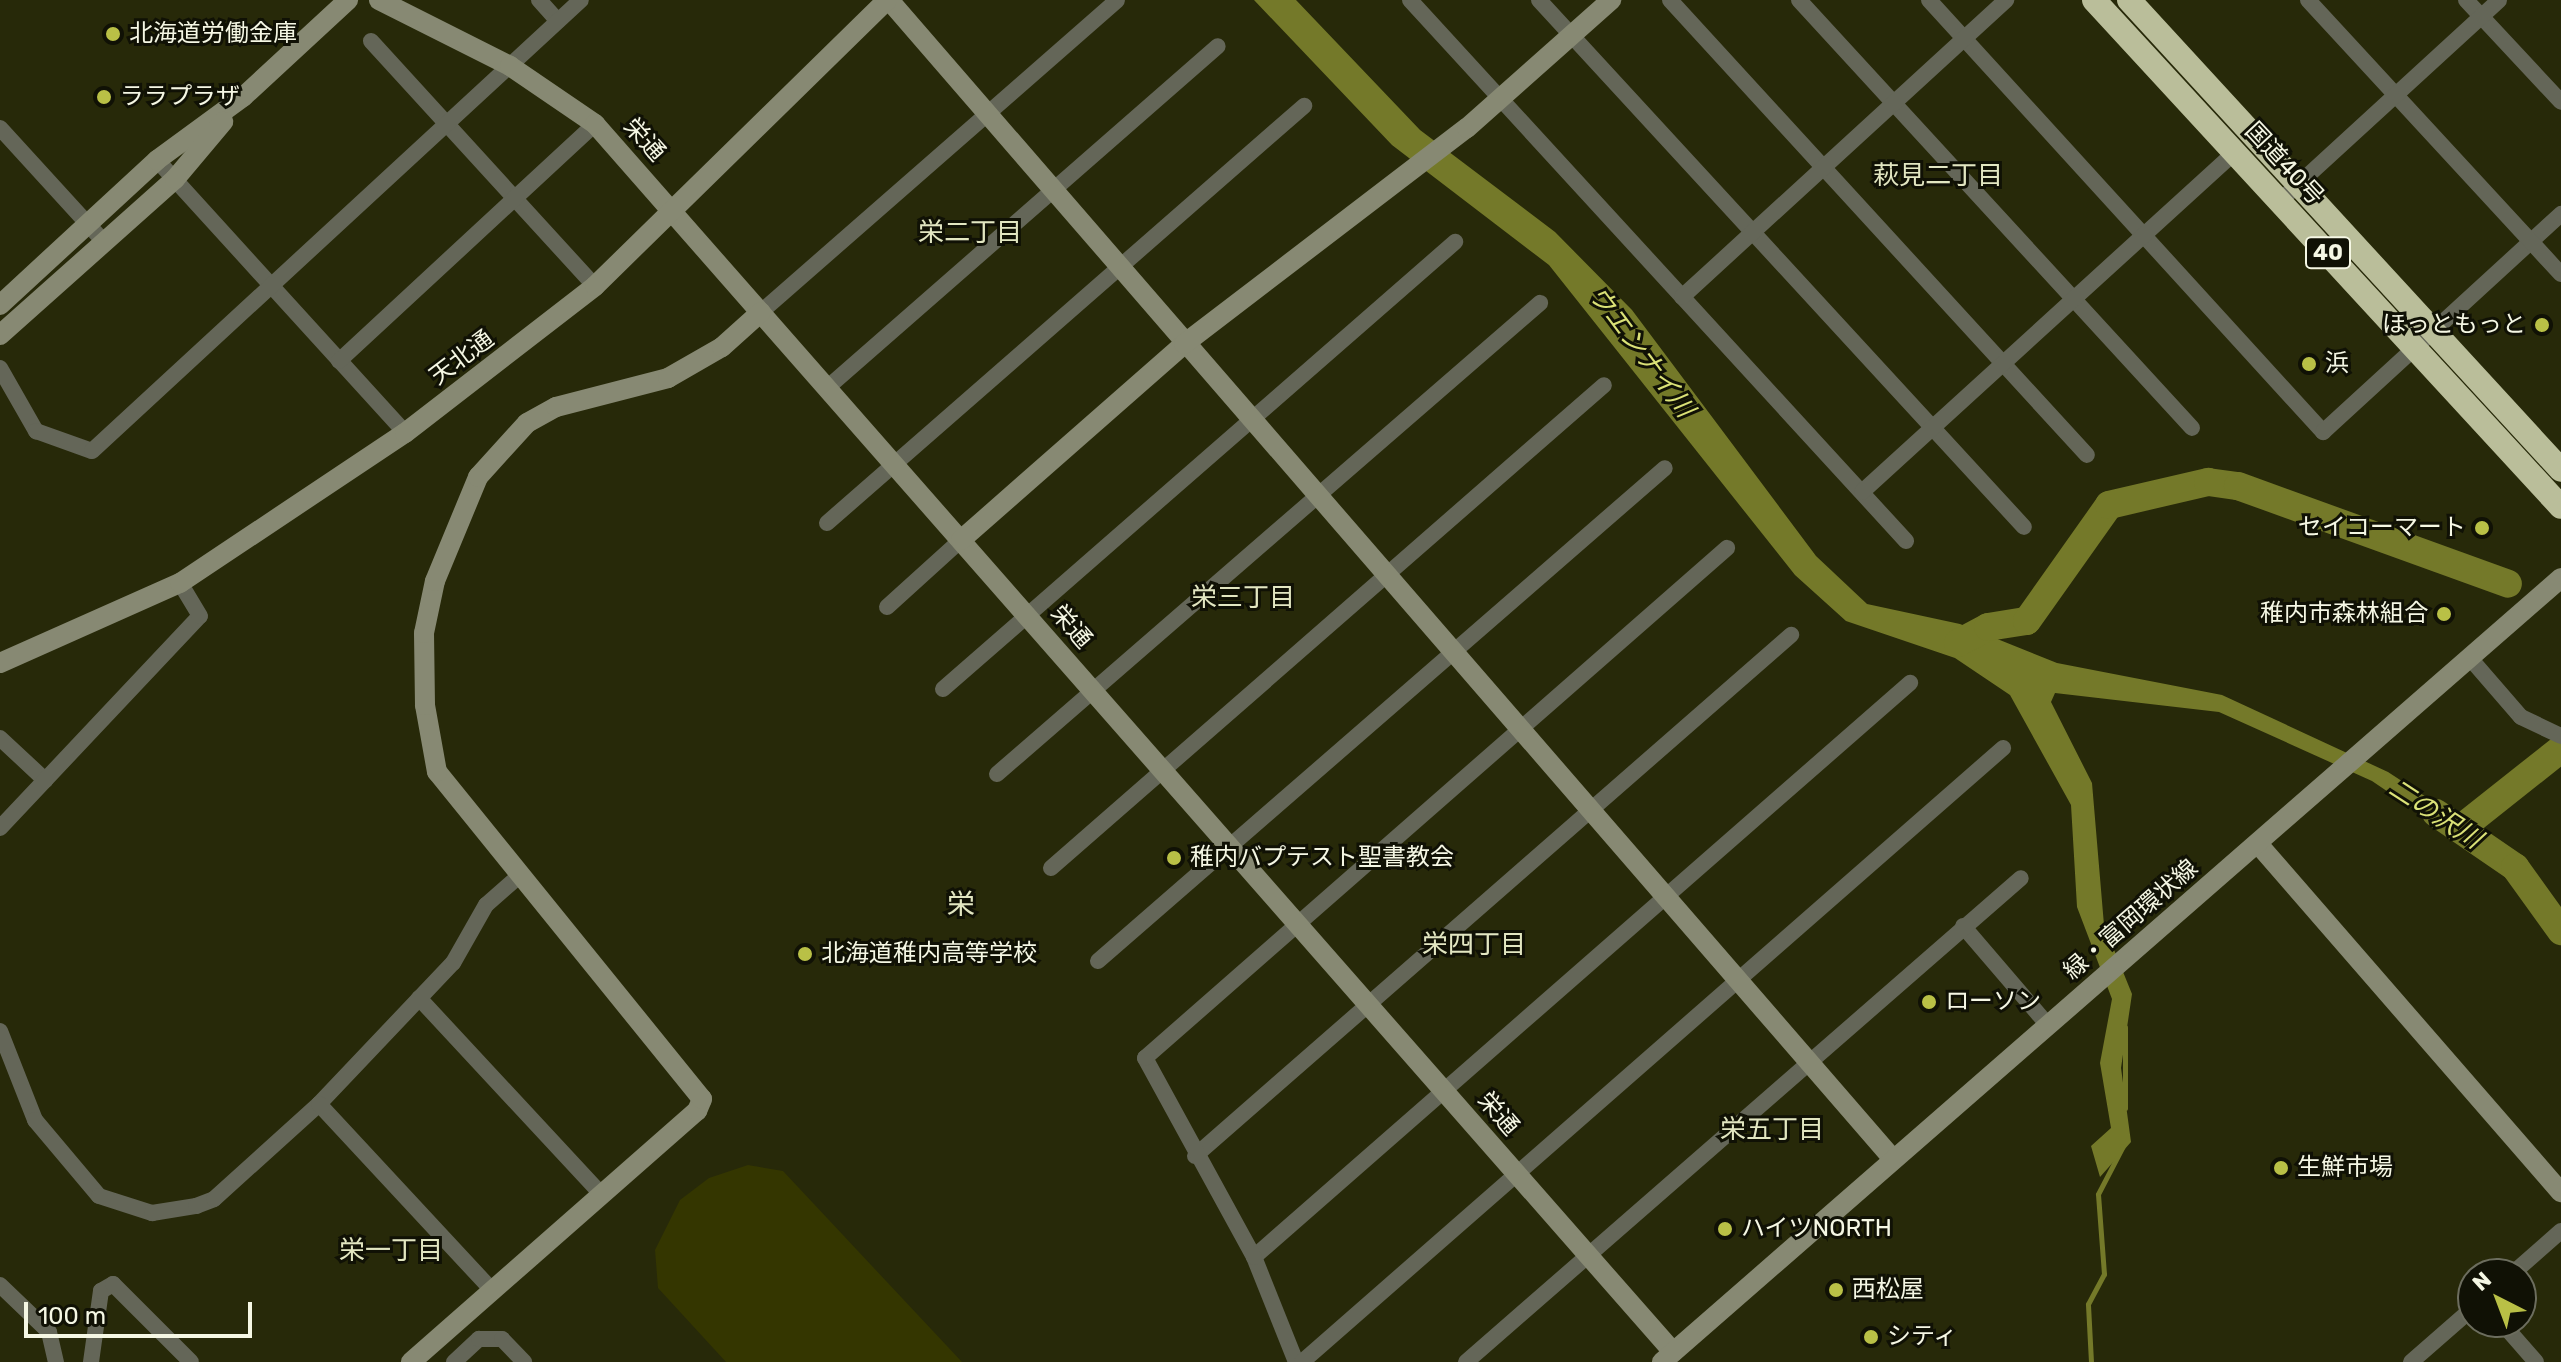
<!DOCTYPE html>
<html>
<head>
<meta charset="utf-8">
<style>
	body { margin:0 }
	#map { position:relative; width:2561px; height:1362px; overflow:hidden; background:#272909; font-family:Rubik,"Noto Sans JP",sans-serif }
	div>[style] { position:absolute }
	.green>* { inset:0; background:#343600 }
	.water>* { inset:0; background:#747929 }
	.stream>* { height:5px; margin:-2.5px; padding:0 2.5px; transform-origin:2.5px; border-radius:2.5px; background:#747929 }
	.river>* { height:28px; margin:-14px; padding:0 14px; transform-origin:14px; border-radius:14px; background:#747929 }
	.street>* { height:16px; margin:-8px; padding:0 8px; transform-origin:8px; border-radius:8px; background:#646658 }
	.secondary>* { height:20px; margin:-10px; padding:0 10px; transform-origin:10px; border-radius:10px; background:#878973 }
	.highway>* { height:24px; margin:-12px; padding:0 12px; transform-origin:12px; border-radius:12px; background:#babe9a }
	.dots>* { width:22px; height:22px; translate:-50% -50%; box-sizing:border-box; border:4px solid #101105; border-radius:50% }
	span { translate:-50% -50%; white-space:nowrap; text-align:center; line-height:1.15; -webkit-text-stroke:6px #101105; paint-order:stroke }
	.shield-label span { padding:2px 6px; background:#101105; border:2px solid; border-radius:6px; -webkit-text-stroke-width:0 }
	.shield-label { font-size:22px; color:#f5f7e4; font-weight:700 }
	.poi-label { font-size:24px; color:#f5f7e4 }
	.left { translate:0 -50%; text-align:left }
	.right { translate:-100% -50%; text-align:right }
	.street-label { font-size:24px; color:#f5f7e4 }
	.neighbourhood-label { font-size:26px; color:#e2e6c1 }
	.water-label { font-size:26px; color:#dbe277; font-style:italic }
	.quarter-label { font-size:28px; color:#e2e6c1 }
	.north { position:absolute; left:2457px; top:1258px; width:80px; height:80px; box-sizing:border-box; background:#101105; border:2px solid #6c6d5e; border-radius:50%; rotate:318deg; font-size:22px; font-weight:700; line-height:32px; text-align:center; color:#f5f7e4 }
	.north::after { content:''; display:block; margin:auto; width:28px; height:36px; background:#b9c046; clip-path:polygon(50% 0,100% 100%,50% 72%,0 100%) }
	.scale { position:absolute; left:24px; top:1302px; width:228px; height:36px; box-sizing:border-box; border:4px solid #f5f7e4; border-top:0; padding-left:10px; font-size:24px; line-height:28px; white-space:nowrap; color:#f5f7e4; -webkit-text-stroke:6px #101105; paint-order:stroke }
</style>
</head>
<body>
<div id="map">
	<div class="green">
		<i style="clip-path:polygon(748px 1165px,783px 1171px,962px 1362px,726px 1362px,658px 1288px,655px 1250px,680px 1200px,709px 1178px)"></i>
	</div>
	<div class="water">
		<i style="clip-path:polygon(1254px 0,1296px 0,1420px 130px,1555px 232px,1632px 310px,1816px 556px,1867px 604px,1960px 624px,2057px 663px,2222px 695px,2388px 772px,2475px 829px,2459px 840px,2372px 781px,2219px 712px,2055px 693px,2051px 702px,2092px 783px,2104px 925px,2132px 994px,2121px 1068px,2131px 1142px,2100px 1177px,2091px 1146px,2111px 1128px,2100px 1063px,2112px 999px,2077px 907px,2071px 805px,2010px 695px,1955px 658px,1846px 621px,1795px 575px,1549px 265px,1392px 145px)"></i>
	</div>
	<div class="stream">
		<i style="left:2125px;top:1108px;width:81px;rotate:-90deg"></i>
		<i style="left:2091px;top:1362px;width:58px;rotate:-93deg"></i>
		<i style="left:2088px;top:1304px;width:34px;rotate:-62deg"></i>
		<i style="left:2104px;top:1274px;width:80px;rotate:-94.3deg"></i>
		<i style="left:2098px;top:1194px;width:54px;rotate:-62.5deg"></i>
	</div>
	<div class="river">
		<i style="left:1958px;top:643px;width:34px;rotate:-28deg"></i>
		<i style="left:1988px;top:627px;width:39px;rotate:-9deg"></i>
		<i style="left:2027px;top:621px;width:142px;rotate:-54.7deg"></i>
		<i style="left:2109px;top:505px;width:102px;rotate:-13.1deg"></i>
		<i style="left:2208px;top:482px;width:30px;rotate:8deg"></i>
		<i style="left:2238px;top:486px;width:287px;rotate:19.9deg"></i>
		<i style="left:2436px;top:813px;width:96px;rotate:34.4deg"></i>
		<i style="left:2515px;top:867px;width:79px;rotate:54.3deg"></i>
		<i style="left:2460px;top:829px;width:129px;rotate:-38.4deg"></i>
	</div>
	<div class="street">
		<i style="left:539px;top:0;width:28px;rotate:48deg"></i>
		<i style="left:1410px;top:0;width:734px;rotate:47.48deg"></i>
		<i style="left:1539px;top:0;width:716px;rotate:47.38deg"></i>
		<i style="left:1670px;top:0;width:617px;rotate:47.5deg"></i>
		<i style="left:1799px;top:0;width:581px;rotate:47.44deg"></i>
		<i style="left:1929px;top:0;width:585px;rotate:47.63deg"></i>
		<i style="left:2323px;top:432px;width:323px;rotate:-42.5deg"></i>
		<i style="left:2308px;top:0;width:373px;rotate:47.3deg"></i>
		<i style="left:2466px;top:0;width:139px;rotate:47deg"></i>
		<i style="left:371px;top:41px;width:332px;rotate:47.6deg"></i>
		<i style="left:0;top:128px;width:154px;rotate:47.6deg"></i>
		<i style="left:157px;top:160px;width:369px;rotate:47.7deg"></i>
		<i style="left:2280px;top:201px;width:297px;rotate:-42.5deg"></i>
		<i style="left:1682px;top:297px;width:440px;rotate:-42.5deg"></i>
		<i style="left:761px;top:312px;width:473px;rotate:-41.2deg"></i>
		<i style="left:339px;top:361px;width:349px;rotate:-42.8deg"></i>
		<i style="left:0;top:368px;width:73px;rotate:60.3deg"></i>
		<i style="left:36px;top:431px;width:59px;rotate:19.7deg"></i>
		<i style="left:92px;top:451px;width:665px;rotate:-42.69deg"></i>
		<i style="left:827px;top:388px;width:519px;rotate:-41.18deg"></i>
		<i style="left:1862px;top:492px;width:505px;rotate:-42.35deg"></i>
		<i style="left:827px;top:523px;width:634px;rotate:-41.16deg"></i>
		<i style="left:887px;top:607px;width:100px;rotate:-42.2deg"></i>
		<i style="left:2469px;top:657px;width:79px;rotate:49.1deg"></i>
		<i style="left:2521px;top:717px;width:44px;rotate:25.4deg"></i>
		<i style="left:943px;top:689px;width:680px;rotate:-41.12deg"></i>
		<i style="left:0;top:738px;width:62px;rotate:43deg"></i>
		<i style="left:997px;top:774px;width:719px;rotate:-40.94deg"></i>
		<i style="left:0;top:828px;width:291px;rotate:-46.7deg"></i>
		<i style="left:200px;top:616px;width:39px;rotate:-121deg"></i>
		<i style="left:1051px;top:868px;width:734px;rotate:-41.13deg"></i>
		<i style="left:1963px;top:926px;width:130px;rotate:49.4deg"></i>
		<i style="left:1098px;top:961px;width:751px;rotate:-41.01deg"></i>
		<i style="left:419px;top:998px;width:266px;rotate:47.1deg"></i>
		<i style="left:0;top:1031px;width:96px;rotate:68.5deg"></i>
		<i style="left:35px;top:1120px;width:99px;rotate:49.9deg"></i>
		<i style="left:99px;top:1196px;width:56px;rotate:17.8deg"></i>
		<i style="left:152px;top:1213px;width:45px;rotate:-9deg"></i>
		<i style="left:196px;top:1206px;width:19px;rotate:-21deg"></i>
		<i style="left:214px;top:1199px;width:142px;rotate:-42.1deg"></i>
		<i style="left:319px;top:1104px;width:195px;rotate:-46.5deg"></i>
		<i style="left:453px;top:963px;width:67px;rotate:-60.4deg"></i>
		<i style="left:486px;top:905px;width:44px;rotate:-41.3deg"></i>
		<i style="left:319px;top:1104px;width:250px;rotate:47.1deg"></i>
		<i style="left:1195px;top:1156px;width:792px;rotate:-41.16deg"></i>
		<i style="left:1254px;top:1257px;width:872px;rotate:-41.19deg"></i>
		<i style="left:2512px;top:1274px;width:65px;rotate:-41.3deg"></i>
		<i style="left:0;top:1285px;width:68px;rotate:43.8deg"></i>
		<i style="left:49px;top:1332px;width:31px;rotate:77deg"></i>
		<i style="left:2501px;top:1322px;width:53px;rotate:48.8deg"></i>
		<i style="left:91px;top:1362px;width:72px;rotate:-82deg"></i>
		<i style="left:101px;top:1291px;width:14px;rotate:-30deg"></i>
		<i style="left:113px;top:1284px;width:110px;rotate:45deg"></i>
		<i style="left:454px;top:1362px;width:34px;rotate:-43deg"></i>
		<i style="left:479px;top:1339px;width:23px"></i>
		<i style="left:502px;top:1339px;width:32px;rotate:46deg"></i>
		<i style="left:1296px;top:1362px;width:113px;rotate:-111.8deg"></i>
		<i style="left:1254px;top:1257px;width:227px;rotate:-118.7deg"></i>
		<i style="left:1145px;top:1058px;width:774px;rotate:-41.23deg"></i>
		<i style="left:1302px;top:1362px;width:932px;rotate:-41.21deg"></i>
		<i style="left:1466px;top:1362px;width:736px;rotate:-41.09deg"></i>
		<i style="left:2411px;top:1362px;width:82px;rotate:-41.1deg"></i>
	</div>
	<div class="secondary">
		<i style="left:379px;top:0;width:147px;rotate:26.7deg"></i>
		<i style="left:510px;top:66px;width:103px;rotate:34.3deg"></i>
		<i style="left:595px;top:124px;width:1634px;rotate:48.72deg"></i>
		<i style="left:889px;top:0;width:1533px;rotate:49.1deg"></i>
		<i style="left:0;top:305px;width:214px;rotate:-42.7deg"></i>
		<i style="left:157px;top:160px;width:107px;rotate:-36.2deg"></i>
		<i style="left:243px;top:97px;width:143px;rotate:-42.7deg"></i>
		<i style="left:0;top:335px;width:234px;rotate:-41.7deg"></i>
		<i style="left:175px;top:179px;width:75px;rotate:-49.9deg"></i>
		<i style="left:961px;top:540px;width:297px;rotate:-41.3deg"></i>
		<i style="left:1184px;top:344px;width:356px;rotate:-37.4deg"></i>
		<i style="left:1467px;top:128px;width:193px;rotate:-41.6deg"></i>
		<i style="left:0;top:663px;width:197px;rotate:-24deg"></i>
		<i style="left:180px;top:583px;width:270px;rotate:-33.7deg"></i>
		<i style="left:405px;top:433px;width:240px;rotate:-37.7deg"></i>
		<i style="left:595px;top:286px;width:409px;rotate:-44.4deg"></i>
		<i style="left:2259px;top:845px;width:460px;rotate:49deg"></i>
		<i style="left:411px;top:1362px;width:381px;rotate:-41.3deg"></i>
		<i style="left:697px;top:1111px;width:13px;rotate:-67deg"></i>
		<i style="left:702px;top:1099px;width:421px;rotate:-129deg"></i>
		<i style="left:437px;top:772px;width:68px;rotate:-100.2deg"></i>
		<i style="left:425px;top:705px;width:72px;rotate:-90.8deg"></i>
		<i style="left:424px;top:633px;width:53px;rotate:-78.1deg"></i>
		<i style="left:435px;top:581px;width:113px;rotate:-67.5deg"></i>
		<i style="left:478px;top:477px;width:73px;rotate:-47.8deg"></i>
		<i style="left:527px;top:423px;width:33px;rotate:-29deg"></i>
		<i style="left:556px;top:407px;width:116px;rotate:-14.5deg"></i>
		<i style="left:668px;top:378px;width:62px;rotate:-29.9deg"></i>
		<i style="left:722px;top:347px;width:52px;rotate:-41.9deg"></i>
		<i style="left:1662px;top:1362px;width:1193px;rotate:-41.09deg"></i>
	</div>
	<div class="highway">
		<i style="left:2094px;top:0;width:689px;rotate:47.35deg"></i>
		<i style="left:2129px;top:0;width:638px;rotate:47.41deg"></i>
	</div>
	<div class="dots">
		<i style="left:113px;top:34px;background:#b9c046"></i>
		<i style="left:104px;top:97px;background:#b9c046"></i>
		<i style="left:2542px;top:325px;background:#b9c046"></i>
		<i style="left:2309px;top:364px;background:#b9c046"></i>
		<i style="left:2482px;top:528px;background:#b9c046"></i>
		<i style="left:2444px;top:614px;background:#b9c046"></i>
		<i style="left:1174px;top:858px;background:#b9c046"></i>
		<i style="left:805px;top:954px;background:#b9c046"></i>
		<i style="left:1929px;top:1002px;background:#b9c046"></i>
		<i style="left:2281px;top:1168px;background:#b9c046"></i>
		<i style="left:1725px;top:1229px;background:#b9c046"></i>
		<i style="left:1836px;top:1290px;background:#b9c046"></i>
		<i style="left:1871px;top:1337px;background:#b9c046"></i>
	</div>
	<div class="shield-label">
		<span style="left:2328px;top:253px">40</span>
	</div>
	<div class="poi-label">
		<span class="left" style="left:129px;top:34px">北海道労働金庫</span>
		<span class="left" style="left:120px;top:97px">ララプラザ</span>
		<span class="right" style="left:2526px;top:325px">ほっともっと</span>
		<span class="left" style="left:2325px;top:364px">浜</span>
		<span class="right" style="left:2466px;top:528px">セイコーマート</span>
		<span class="right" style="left:2428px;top:614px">稚内市森林組合</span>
		<span class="left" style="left:1190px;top:858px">稚内バプテスト聖書教会</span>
		<span class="left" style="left:821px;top:954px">北海道稚内高等学校</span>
		<span class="left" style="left:1945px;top:1002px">ローソン</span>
		<span class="left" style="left:2297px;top:1168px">生鮮市場</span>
		<span class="left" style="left:1741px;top:1229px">ハイツNORTH</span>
		<span class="left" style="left:1852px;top:1290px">西松屋</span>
		<span class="left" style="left:1887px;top:1337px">シティ</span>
	</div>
	<div class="street-label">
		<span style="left:644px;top:140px;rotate:48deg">栄通</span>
		<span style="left:2284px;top:164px;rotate:47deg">国道40号</span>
		<span style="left:462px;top:358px;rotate:-37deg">天北通</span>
		<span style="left:1071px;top:627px;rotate:49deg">栄通</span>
		<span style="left:2131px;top:920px;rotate:-41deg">緑・富岡環状線</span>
		<span style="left:1498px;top:1114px;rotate:49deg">栄通</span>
	</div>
	<div class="neighbourhood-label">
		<span style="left:1938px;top:176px">萩見二丁目</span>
		<span style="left:970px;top:233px">栄二丁目</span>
		<span style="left:1243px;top:598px">栄三丁目</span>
		<span style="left:1474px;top:945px">栄四丁目</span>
		<span style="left:1772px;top:1130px">栄五丁目</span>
		<span style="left:391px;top:1251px">栄一丁目</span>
	</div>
	<div class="water-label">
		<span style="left:1641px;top:352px;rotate:53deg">ウエンナイ川</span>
		<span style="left:2435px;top:814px;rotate:33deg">二の沢川</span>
	</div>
	<div class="quarter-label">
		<span style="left:961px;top:905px">栄</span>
	</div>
	<div class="north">N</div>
	<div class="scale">100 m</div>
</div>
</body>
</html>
